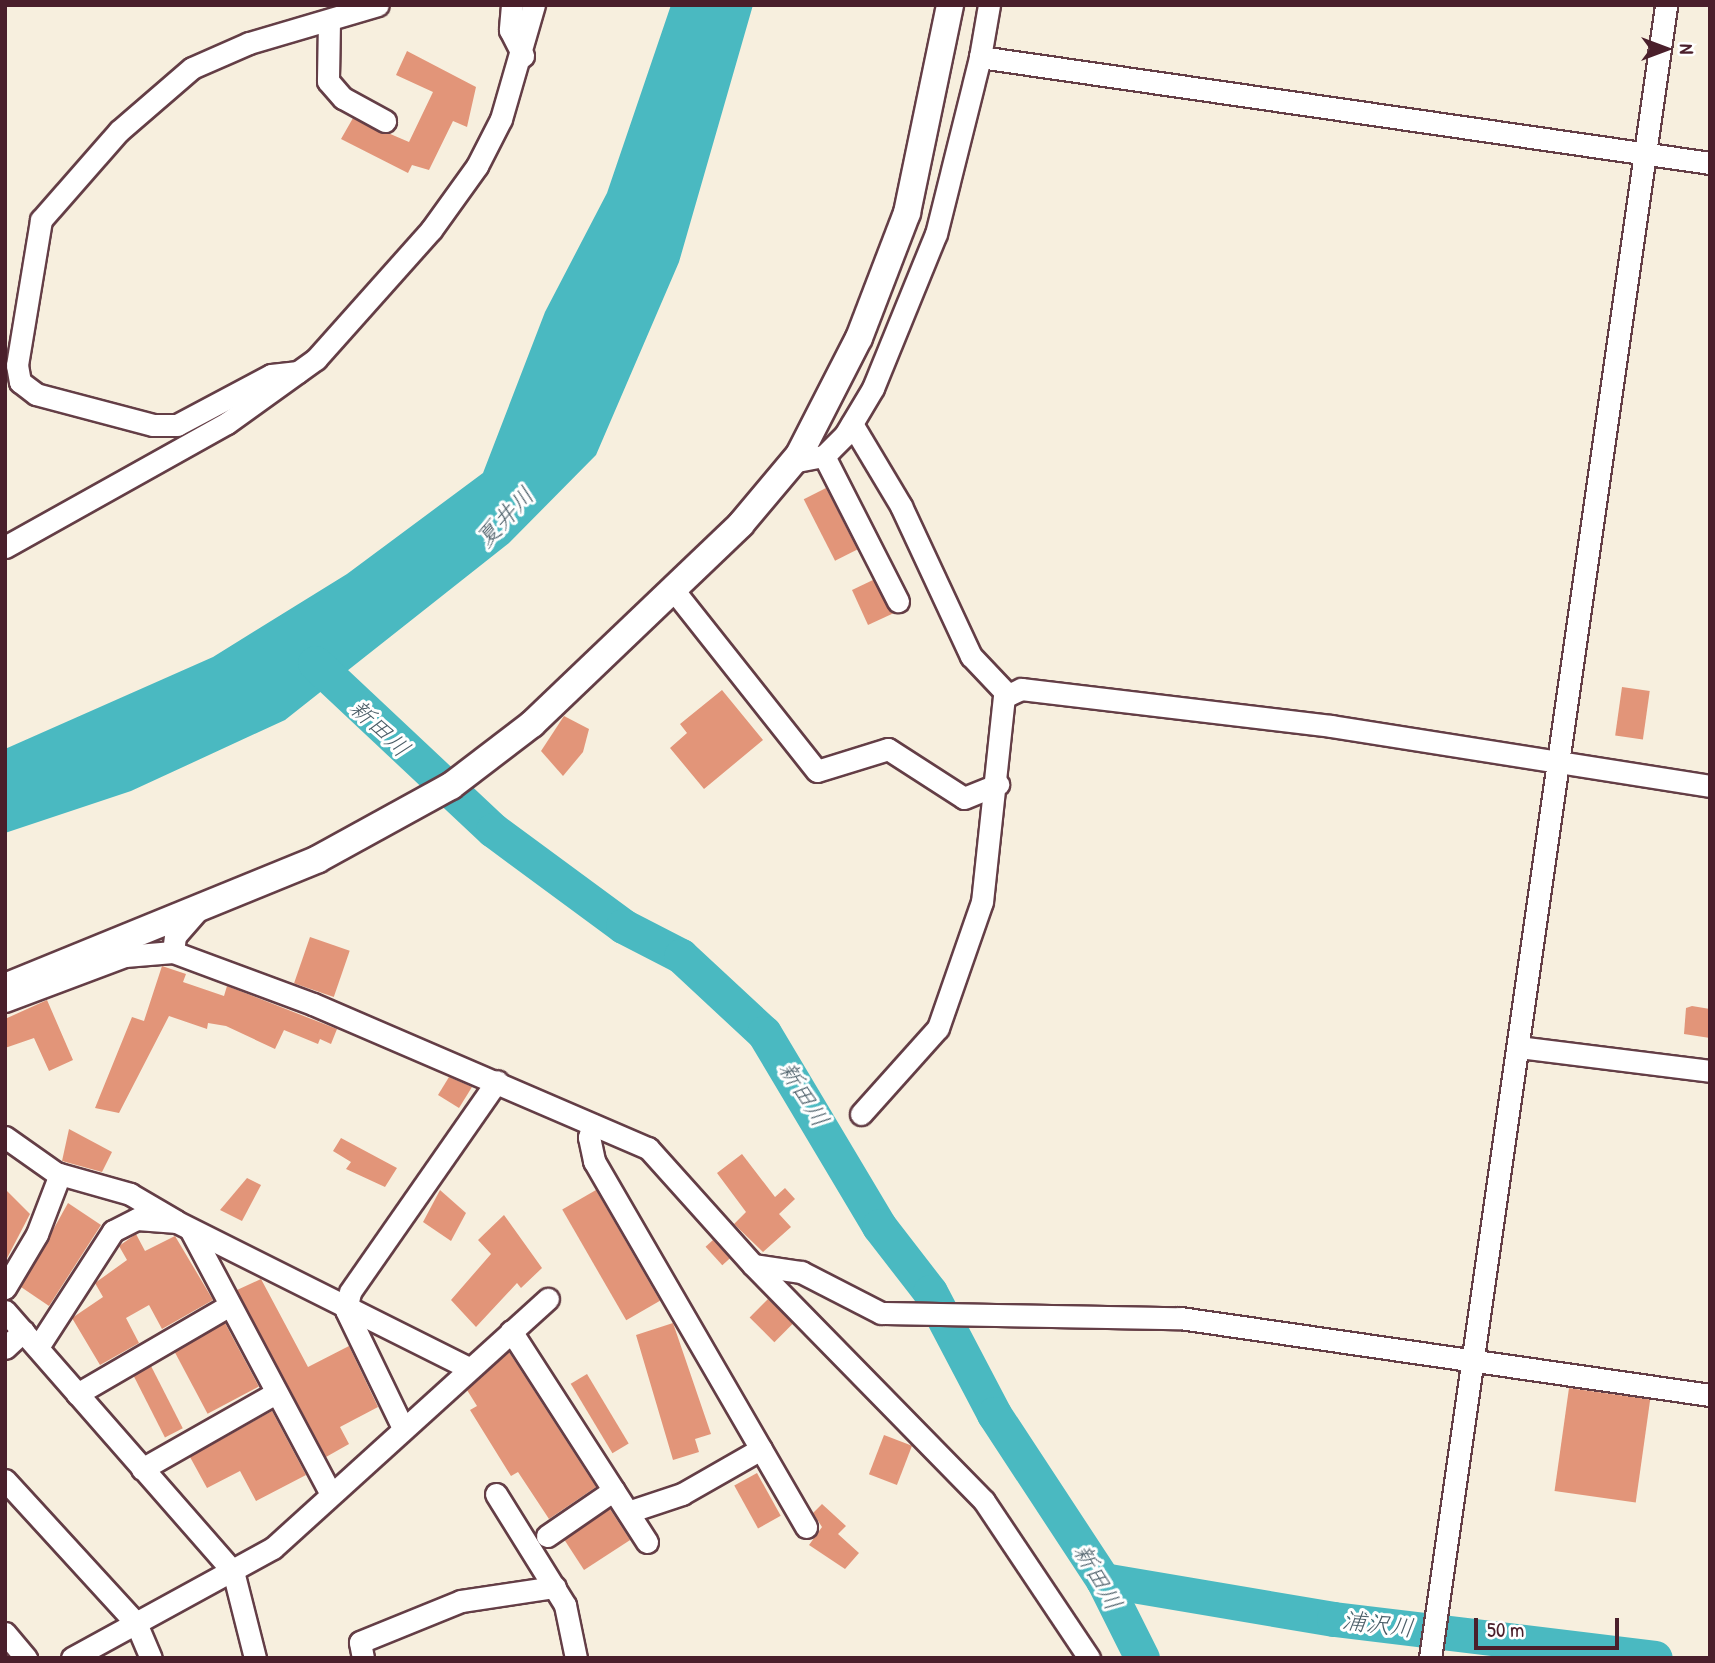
<!DOCTYPE html>
<html>
<head>
<meta charset="utf-8">
<style>
	body { margin:0 }
	#map { position:relative; width:1715px; height:1663px; overflow:hidden; background:#f7efde; font-family:"Patrick Hand","Klee One",sans-serif }
	div>[style] { position:absolute }
	.water>* { inset:0; background:#4ab9c1 }
	.river>* { height:35px; margin:-17.5px; padding:0 17.5px; transform-origin:17.5px; border-radius:17.5px; background:#4ab9c1 }
	.building>* { inset:0; background:#e29579; transform-origin:0 0 }
	.roads { filter:drop-shadow(2px 0 #643e46) drop-shadow(-2px 0 #643e46) drop-shadow(0 2px #643e46) drop-shadow(0 -2px #643e46) }
	.minor>* { height:21px; margin:-10.5px; padding:0 10.5px; transform-origin:10.5px; border-radius:10.5px; background:#fff }
	.tertiary>* { height:26px; margin:-13px; padding:0 13px; transform-origin:13px; border-radius:13px; background:#fff }
	span { translate:-50% -50%; white-space:nowrap; text-align:center; line-height:1.15; -webkit-text-stroke:6px #fff; paint-order:stroke }
	.water-label { font-size:24px; color:#4a5d67; font-style:italic }
	.frame { position:absolute; inset:0; border:7px solid #4a1f2b; pointer-events:none }
	.north { position:absolute; left:1631px; top:14px; width:70px; height:70px; -webkit-text-stroke:5px #fff; paint-order:stroke; rotate:90deg; font-size:19px; font-weight:700; line-height:28px; text-align:center; color:#4a1f2b }
	.north::after { content:''; display:block; margin:auto; width:24px; height:32px; background:#4a1f2b; clip-path:polygon(50% 0,100% 100%,50% 72%,0 100%) }
	.scale { position:absolute; left:1474px; top:1618px; width:145px; height:32px; box-sizing:border-box; border:4px solid #4a1f2b; border-top:0; padding-left:9px; font-size:21px; line-height:24px; white-space:nowrap; color:#4a1f2b; -webkit-text-stroke:5px #fff; paint-order:stroke }
</style>
</head>
<body>
<div id="map">
	<div class="water">
		<i style="clip-path:polygon(671px 5px,753px 5px,679px 262px,596px 455px,509px 543px,285px 720px,131px 791px,5px 833px,5px 749px,213px 657px,347px 574px,483px 473px,545px 312px,607px 193px)"></i>
	</div>
	<div class="river">
		<i style="left:315px;top:663px;width:244px;rotate:43.2deg"></i>
		<i style="left:493px;top:830px;width:162px;rotate:36.4deg"></i>
		<i style="left:623px;top:926px;width:65px;rotate:27.3deg"></i>
		<i style="left:681px;top:956px;width:113px;rotate:42.9deg"></i>
		<i style="left:764px;top:1033px;width:225px;rotate:59.2deg"></i>
		<i style="left:879px;top:1226px;width:83px;rotate:52.3deg"></i>
		<i style="left:930px;top:1292px;width:138px;rotate:62.3deg"></i>
		<i style="left:994px;top:1414px;width:199px;rotate:56.7deg"></i>
		<i style="left:1103px;top:1580px;width:87px;rotate:63.4deg"></i>
		<i style="left:1103px;top:1580px;width:234px;rotate:9.6deg"></i>
		<i style="left:1334px;top:1619px;width:323px;rotate:6.9deg"></i>
	</div>
	<div class="building">
		<i style="clip-path:polygon(407px 51px,476px 87px,467px 127px,453px 121px,429px 170px,412px 165px,408px 173px,341px 139px,353px 118px,409px 142px,433px 92px,396px 75px)"></i>
		<i style="left:826px;top:488px;width:69px;height:25px;rotate:63deg"></i>
		<i style="clip-path:polygon(873px 580px,894px 613px,868px 625px,852px 590px)"></i>
		<i style="left:1622px;top:687px;width:28px;height:49px;rotate:8deg"></i>
		<i style="clip-path:polygon(722px 690px,763px 740px,704px 789px,670px 748px,687px 733px,680px 724px)"></i>
		<i style="clip-path:polygon(564px 716px,589px 729px,583px 752px,563px 776px,541px 751px)"></i>
		<i style="left:310px;top:937px;width:42px;height:49px;rotate:19deg"></i>
		<i style="clip-path:polygon(162px 966px,186px 974px,183px 982px,224px 996px,227px 986px,337px 1029px,331px 1044px,320px 1039px,318px 1044px,284px 1030px,275px 1049px,226px 1026px,208px 1023px,207px 1029px,169px 1016px,119px 1113px,95px 1108px,132px 1017px,144px 1021px)"></i>
		<i style="clip-path:polygon(47px 1000px,73px 1060px,49px 1071px,34px 1038px,5px 1048px,5px 1019px)"></i>
		<i style="clip-path:polygon(1692px 1006px,1710px 1009px,1710px 1038px,1684px 1034px,1686px 1008px)"></i>
		<i style="clip-path:polygon(449px 1077px,472px 1087px,459px 1108px,438px 1095px)"></i>
		<i style="clip-path:polygon(69px 1129px,112px 1152px,102px 1172px,62px 1161px)"></i>
		<i style="clip-path:polygon(341px 1138px,397px 1168px,385px 1187px,346px 1169px,351px 1162px,333px 1151px)"></i>
		<i style="clip-path:polygon(742px 1154px,775px 1197px,785px 1188px,795px 1199px,779px 1214px,791px 1227px,763px 1252px,734px 1224px,746px 1212px,717px 1173px)"></i>
		<i style="clip-path:polygon(247px 1178px,261px 1185px,242px 1221px,220px 1210px)"></i>
		<i style="clip-path:polygon(5px 1189px,30px 1214px,5px 1262px)"></i>
		<i style="clip-path:polygon(440px 1190px,466px 1213px,451px 1241px,423px 1222px)"></i>
		<i style="left:596px;top:1190px;width:128px;height:39px;rotate:60deg"></i>
		<i style="clip-path:polygon(68px 1203px,101px 1225px,49px 1306px,21px 1287px)"></i>
		<i style="clip-path:polygon(504px 1215px,542px 1268px,521px 1288px,517px 1283px,476px 1327px,451px 1300px,491px 1254px,478px 1240px)"></i>
		<i style="clip-path:polygon(136px 1234px,145px 1251px,175px 1236px,213px 1300px,162px 1329px,149px 1305px,126px 1318px,139px 1343px,100px 1365px,72px 1318px,103px 1297px,95px 1283px,127px 1260px,119px 1246px)"></i>
		<i style="left:713px;top:1240px;width:25px;height:10px;rotate:48deg"></i>
		<i style="clip-path:polygon(261px 1279px,308px 1367px,349px 1346px,378px 1407px,340px 1427px,349px 1444px,326px 1457px,237px 1290px)"></i>
		<i style="left:768px;top:1299px;width:35px;height:26px;rotate:45deg"></i>
		<i style="left:225px;top:1323px;width:72px;height:58px;rotate:62deg"></i>
		<i style="clip-path:polygon(673px 1323px,711px 1434px,695px 1439px,699px 1452px,673px 1460px,636px 1335px)"></i>
		<i style="clip-path:polygon(509px 1352px,596px 1487px,549px 1519px,518px 1472px,511px 1476px,470px 1410px,477px 1406px,467px 1390px)"></i>
		<i style="left:151px;top:1366px;width:70px;height:20px;rotate:63deg"></i>
		<i style="left:587px;top:1374px;width:81px;height:19px;rotate:59deg"></i>
		<i style="left:1569px;top:1388px;width:82px;height:104px;rotate:8deg"></i>
		<i style="clip-path:polygon(272px 1411px,306px 1475px,256px 1501px,240px 1471px,207px 1488px,190px 1457px)"></i>
		<i style="left:884px;top:1435px;width:30px;height:42px;rotate:21deg"></i>
		<i style="left:757px;top:1473px;width:49px;height:26px;rotate:61deg"></i>
		<i style="clip-path:polygon(822px 1504px,846px 1526px,838px 1534px,859px 1553px,845px 1569px,809px 1545px,822px 1527px,813px 1513px)"></i>
		<i style="left:610px;top:1509px;width:37px;height:55px;rotate:57deg"></i>
	</div>
	<div class="roads">
		<div class="minor">
			<i style="left:512px;top:5px;width:25px;rotate:95deg"></i>
			<i style="left:510px;top:30px;width:29px;rotate:63deg"></i>
			<i style="left:989px;top:5px;width:53px;rotate:99.8deg"></i>
			<i style="left:980px;top:57px;width:738px;rotate:8.26deg"></i>
			<i style="left:329px;top:21px;width:60px;rotate:91deg"></i>
			<i style="left:328px;top:81px;width:23px;rotate:49deg"></i>
			<i style="left:343px;top:98px;width:48px;rotate:28.7deg"></i>
			<i style="left:298px;top:372px;width:27px;rotate:174deg"></i>
			<i style="left:271px;top:375px;width:106px;rotate:152deg"></i>
			<i style="left:177px;top:425px;width:24px;rotate:180deg"></i>
			<i style="left:153px;top:425px;width:121px;rotate:-165.2deg"></i>
			<i style="left:36px;top:394px;width:20px;rotate:-143deg"></i>
			<i style="left:20px;top:382px;width:17px;rotate:-100deg"></i>
			<i style="left:17px;top:365px;width:147px;rotate:-80.6deg"></i>
			<i style="left:41px;top:220px;width:118px;rotate:-48.8deg"></i>
			<i style="left:119px;top:131px;width:96px;rotate:-40.8deg"></i>
			<i style="left:192px;top:68px;width:62px;rotate:-23.7deg"></i>
			<i style="left:249px;top:43px;width:134px;rotate:-16.4deg"></i>
			<i style="left:852px;top:424px;width:96px;rotate:59.1deg"></i>
			<i style="left:901px;top:506px;width:166px;rotate:65deg"></i>
			<i style="left:971px;top:656px;width:54px;rotate:46.5deg"></i>
			<i style="left:824px;top:456px;width:163px;rotate:63deg"></i>
			<i style="left:792px;top:462px;width:33px;rotate:-11deg"></i>
			<i style="left:824px;top:456px;width:30px;rotate:-45deg"></i>
			<i style="left:845px;top:435px;width:55px;rotate:-59.2deg"></i>
			<i style="left:873px;top:388px;width:166px;rotate:-67.8deg"></i>
			<i style="left:936px;top:234px;width:182px;rotate:-76deg"></i>
			<i style="left:5px;top:547px;width:254px;rotate:-29.2deg"></i>
			<i style="left:227px;top:423px;width:110px;rotate:-35.7deg"></i>
			<i style="left:316px;top:359px;width:173px;rotate:-48.3deg"></i>
			<i style="left:431px;top:230px;width:79px;rotate:-54.3deg"></i>
			<i style="left:477px;top:166px;width:53px;rotate:-62.9deg"></i>
			<i style="left:501px;top:119px;width:119px;rotate:-73.9deg"></i>
			<i style="left:675px;top:592px;width:228px;rotate:51.6deg"></i>
			<i style="left:817px;top:771px;width:74px;rotate:-17.2deg"></i>
			<i style="left:888px;top:749px;width:90px;rotate:32.8deg"></i>
			<i style="left:964px;top:798px;width:37px;rotate:-22deg"></i>
			<i style="left:196px;top:912px;width:32px;rotate:131deg"></i>
			<i style="left:175px;top:936px;width:16px;rotate:97deg"></i>
			<i style="left:173px;top:952px;width:149px;rotate:20.4deg"></i>
			<i style="left:313px;top:1004px;width:365px;rotate:23.3deg"></i>
			<i style="left:648px;top:1148px;width:157px;rotate:48.1deg"></i>
			<i style="left:753px;top:1265px;width:49px;rotate:8.3deg"></i>
			<i style="left:801px;top:1272px;width:90px;rotate:27.1deg"></i>
			<i style="left:881px;top:1313px;width:299px;rotate:1deg"></i>
			<i style="left:1180px;top:1318px;width:536px;rotate:8.27deg"></i>
			<i style="left:5px;top:1001px;width:128px;rotate:-20.6deg"></i>
			<i style="left:125px;top:956px;width:48px;rotate:-4.8deg"></i>
			<i style="left:1518px;top:1047px;width:193px;rotate:7.1deg"></i>
			<i style="left:861px;top:1114px;width:115px;rotate:-48.2deg"></i>
			<i style="left:938px;top:1028px;width:133px;rotate:-70.8deg"></i>
			<i style="left:982px;top:902px;width:206px;rotate:-83.9deg"></i>
			<i style="left:1004px;top:697px;width:19px;rotate:-25deg"></i>
			<i style="left:1021px;top:689px;width:312px;rotate:6.8deg"></i>
			<i style="left:1331px;top:726px;width:384px;rotate:9deg"></i>
			<i style="left:593px;top:1125px;width:13px;rotate:108deg"></i>
			<i style="left:589px;top:1137px;width:25px;rotate:78deg"></i>
			<i style="left:594px;top:1161px;width:423px;rotate:59.9deg"></i>
			<i style="left:5px;top:1137px;width:62px;rotate:35.2deg"></i>
			<i style="left:56px;top:1173px;width:77px;rotate:15.8deg"></i>
			<i style="left:130px;top:1194px;width:53px;rotate:30.4deg"></i>
			<i style="left:190px;top:1229px;width:300px;rotate:62deg"></i>
			<i style="left:753px;top:1265px;width:330px;rotate:45.6deg"></i>
			<i style="left:984px;top:1501px;width:189px;rotate:56.2deg"></i>
			<i style="left:5px;top:1288px;width:63px;rotate:-59.3deg"></i>
			<i style="left:37px;top:1234px;width:64px;rotate:-69deg"></i>
			<i style="left:5px;top:1311px;width:346px;rotate:48.8deg"></i>
			<i style="left:233px;top:1571px;width:90px;rotate:75.8deg"></i>
			<i style="left:511px;top:1331px;width:251px;rotate:57.2deg"></i>
			<i style="left:38px;top:1347px;width:138px;rotate:-57.1deg"></i>
			<i style="left:113px;top:1231px;width:27px;rotate:-27deg"></i>
			<i style="left:137px;top:1219px;width:40px;rotate:4.3deg"></i>
			<i style="left:177px;top:1222px;width:326px;rotate:26.6deg"></i>
			<i style="left:5px;top:1348px;width:25px;rotate:-43deg"></i>
			<i style="left:77px;top:1394px;width:177px;rotate:-30.2deg"></i>
			<i style="left:403px;top:1428px;width:131px;rotate:-115.8deg"></i>
			<i style="left:346px;top:1310px;width:18px;rotate:-77deg"></i>
			<i style="left:350px;top:1292px;width:257px;rotate:-55.1deg"></i>
			<i style="left:142px;top:1469px;width:154px;rotate:-29.6deg"></i>
			<i style="left:5px;top:1480px;width:194px;rotate:47.5deg"></i>
			<i style="left:136px;top:1623px;width:38px;rotate:67deg"></i>
			<i style="left:496px;top:1494px;width:131px;rotate:58.1deg"></i>
			<i style="left:565px;top:1605px;width:54px;rotate:78.3deg"></i>
			<i style="left:628px;top:1512px;width:57px;rotate:-18.4deg"></i>
			<i style="left:682px;top:1494px;width:91px;rotate:-29.7deg"></i>
			<i style="left:547px;top:1536px;width:81px;rotate:-34.5deg"></i>
			<i style="left:5px;top:1633px;width:33px;rotate:50deg"></i>
			<i style="left:72px;top:1658px;width:229px;rotate:-28.7deg"></i>
			<i style="left:273px;top:1548px;width:371px;rotate:-42.2deg"></i>
			<i style="left:363px;top:1658px;width:16px;rotate:-101deg"></i>
			<i style="left:360px;top:1642px;width:109px;rotate:-22.1deg"></i>
			<i style="left:461px;top:1601px;width:95px;rotate:-8.5deg"></i>
			<i style="left:1430px;top:1658px;width:1670px;rotate:-81.87deg"></i>
		</div>
		<div class="tertiary">
			<i style="left:5px;top:987px;width:338px;rotate:-22.2deg"></i>
			<i style="left:318px;top:859px;width:152px;rotate:-28.8deg"></i>
			<i style="left:451px;top:786px;width:102px;rotate:-37.4deg"></i>
			<i style="left:532px;top:724px;width:289px;rotate:-43.7deg"></i>
			<i style="left:741px;top:524px;width:90px;rotate:-50deg"></i>
			<i style="left:799px;top:455px;width:131px;rotate:-62.9deg"></i>
			<i style="left:859px;top:338px;width:134px;rotate:-69deg"></i>
			<i style="left:907px;top:213px;width:212px;rotate:-78.3deg"></i>
		</div>
	</div>
	<div class="water-label">
		<span style="left:505px;top:517px;rotate:-47deg">夏井川</span>
		<span style="left:380px;top:728px;rotate:43deg">新田川</span>
		<span style="left:804px;top:1094px;rotate:58deg">新田川</span>
		<span style="left:1098px;top:1577px;rotate:60deg">新田川</span>
		<span style="left:1378px;top:1624px;rotate:7deg">浦沢川</span>
	</div>
	<div class="frame"></div>
	<div class="north">N</div>
	<div class="scale">50 m</div>
</div>
</body>
</html>
